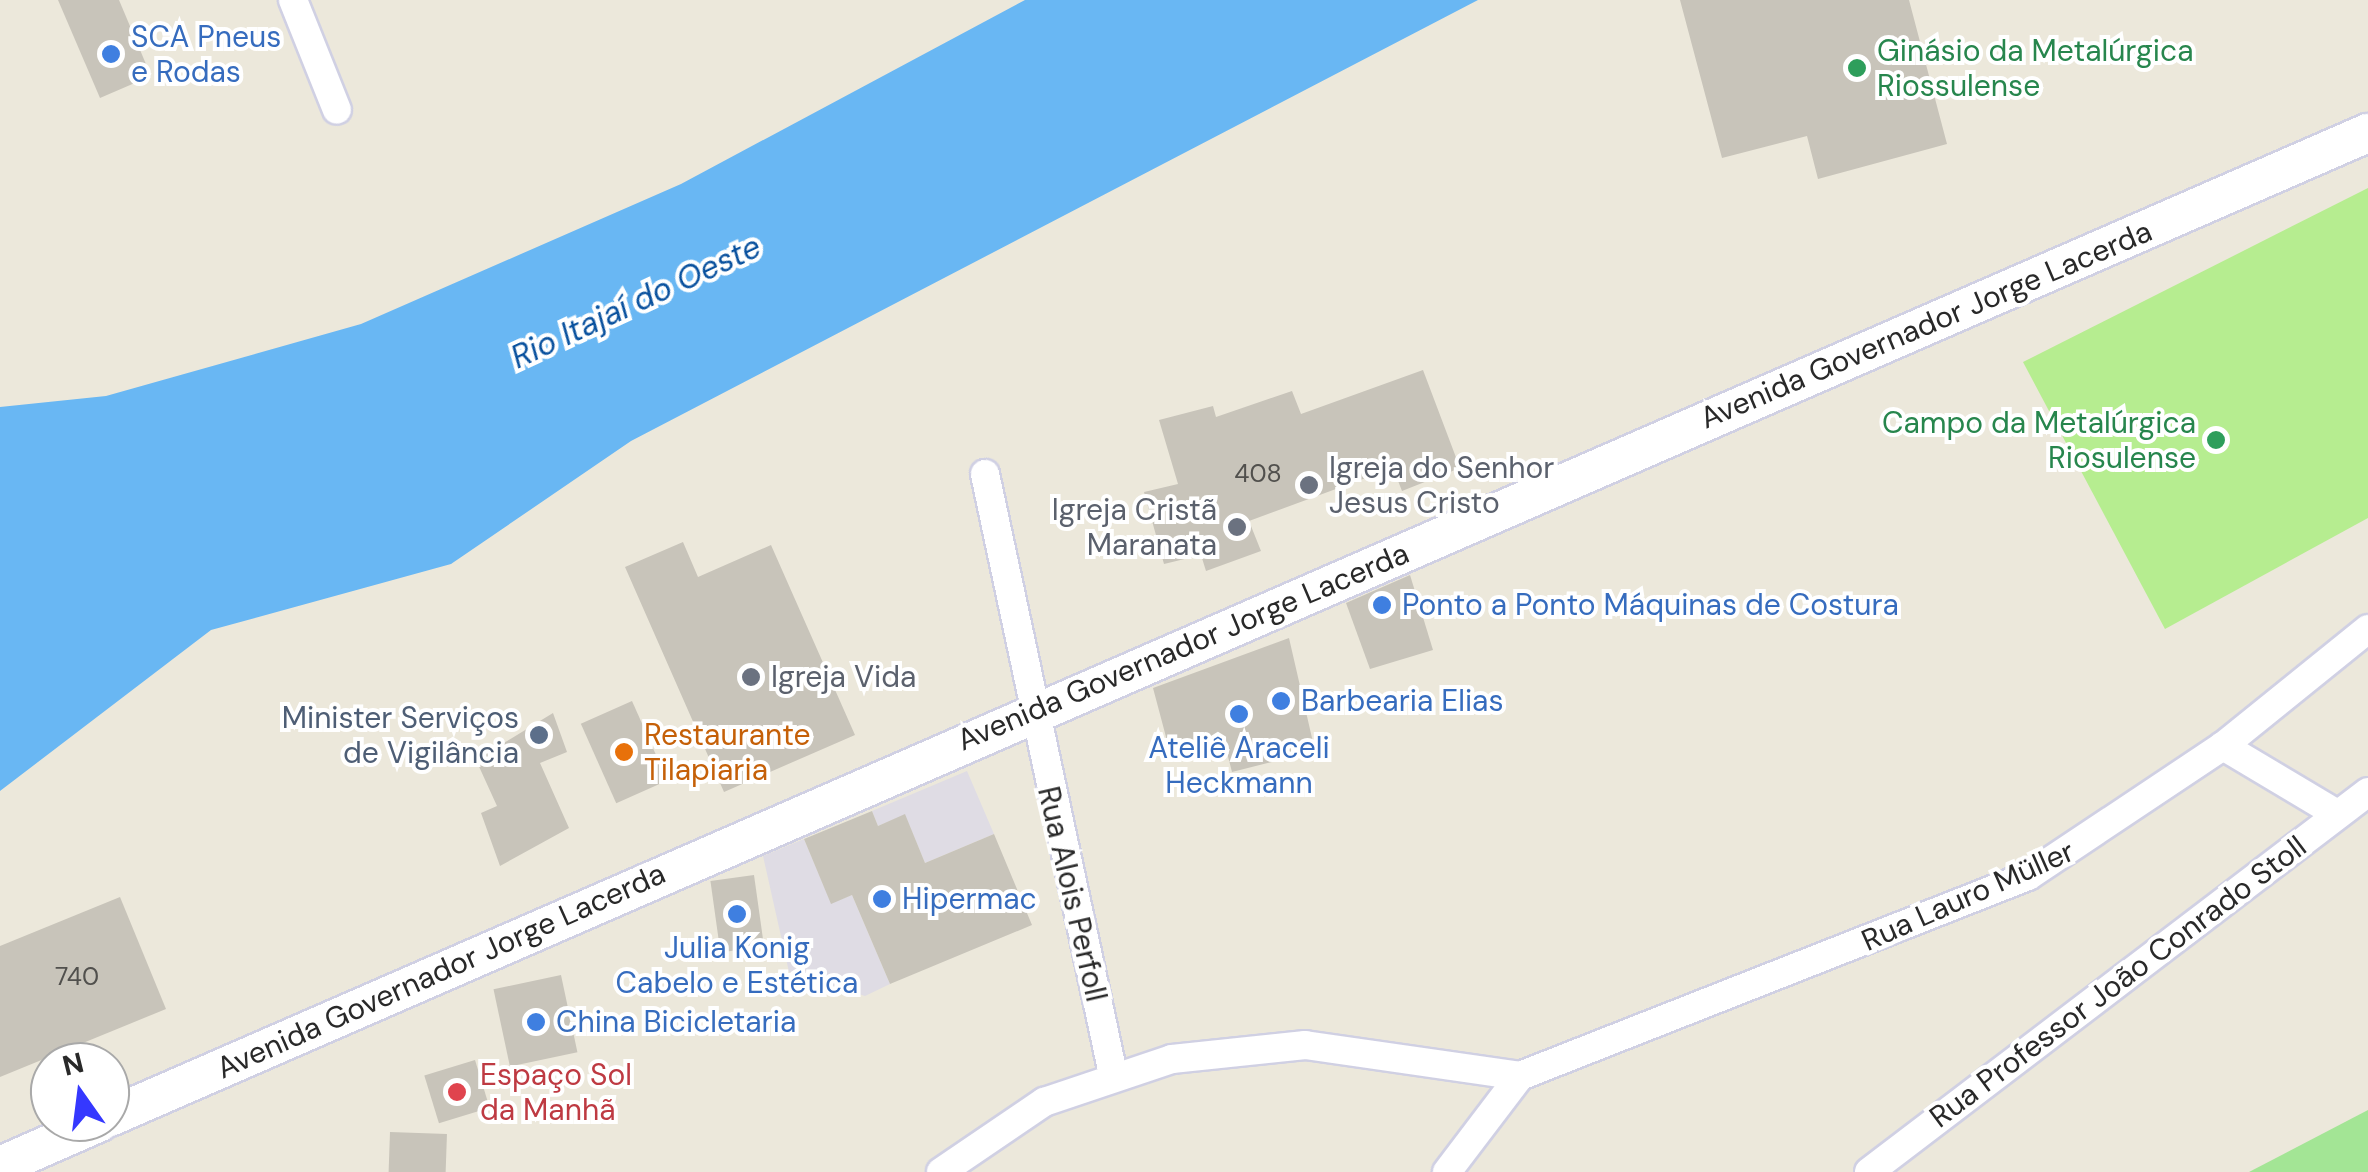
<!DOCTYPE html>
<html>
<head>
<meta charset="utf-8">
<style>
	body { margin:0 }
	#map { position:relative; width:2368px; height:1172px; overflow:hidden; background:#ece8db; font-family:"DM Sans",sans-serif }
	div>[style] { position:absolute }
	.industrial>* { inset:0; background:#dfdce4 }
	.green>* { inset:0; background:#a3e595 }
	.pitch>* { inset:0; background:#b6ed90 }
	.water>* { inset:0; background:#69b7f3 }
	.building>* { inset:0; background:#c8c4ba; transform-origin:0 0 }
	.roads { filter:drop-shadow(2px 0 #d0d0e3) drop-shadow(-2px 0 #d0d0e3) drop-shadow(0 2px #d0d0e3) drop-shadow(0 -2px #d0d0e3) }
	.minor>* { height:28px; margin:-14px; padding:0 14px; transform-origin:14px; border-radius:14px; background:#fff }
	.secondary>* { height:38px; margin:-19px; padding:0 19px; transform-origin:19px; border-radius:19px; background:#fff }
	.dots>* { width:28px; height:28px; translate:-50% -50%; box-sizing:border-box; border:5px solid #fff; border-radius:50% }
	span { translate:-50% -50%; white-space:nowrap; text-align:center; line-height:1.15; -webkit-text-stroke:8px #fff; paint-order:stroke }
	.number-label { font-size:25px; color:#51504d }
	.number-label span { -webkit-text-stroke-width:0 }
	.shop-label { font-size:30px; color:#366cbe }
	.left { translate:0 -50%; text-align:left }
	.leisure-label { font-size:30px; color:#27864d }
	.right { translate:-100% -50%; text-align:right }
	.street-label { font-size:30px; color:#292929 }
	.worship-label { font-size:30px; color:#5b616d }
	.service-label { font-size:30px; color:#4e5e75 }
	.food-label { font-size:30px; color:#c56008 }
	.health-label { font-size:30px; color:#be3a42 }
	.water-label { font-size:32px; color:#09519e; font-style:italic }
	.north { position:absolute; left:30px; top:1042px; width:100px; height:100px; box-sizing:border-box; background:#fff; border:2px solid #a9a9a9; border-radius:50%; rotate:346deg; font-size:28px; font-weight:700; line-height:40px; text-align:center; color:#292929 }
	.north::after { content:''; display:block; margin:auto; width:35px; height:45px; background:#3538ff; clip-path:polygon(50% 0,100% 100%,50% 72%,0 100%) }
</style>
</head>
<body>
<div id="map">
	<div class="industrial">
		<i style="clip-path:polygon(967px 771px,994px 834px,925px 863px,905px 815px,878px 826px,872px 811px)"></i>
		<i style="clip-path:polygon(804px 839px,831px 903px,852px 895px,890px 984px,865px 996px,789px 972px,763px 856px)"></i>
	</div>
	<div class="green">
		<i style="clip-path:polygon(2368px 1110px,2368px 1172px,2249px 1172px)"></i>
	</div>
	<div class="pitch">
		<i style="clip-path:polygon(2368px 188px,2368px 518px,2165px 629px,2023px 362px)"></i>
	</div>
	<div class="water">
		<i style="clip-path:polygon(1025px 0,1478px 0,631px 441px,451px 564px,211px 630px,0 791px,0 407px,106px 396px,361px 324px,681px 184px)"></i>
	</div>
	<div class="building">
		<i style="clip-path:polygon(58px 0,119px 0,151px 76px,100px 98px)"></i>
		<i style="clip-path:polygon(1680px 0,1909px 0,1947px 144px,1818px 179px,1807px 136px,1722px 158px)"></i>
		<i style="clip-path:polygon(1423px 370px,1460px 468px,1402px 491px,1393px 468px,1249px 521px,1261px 551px,1206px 571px,1201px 555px,1164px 564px,1144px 492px,1178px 484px,1159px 420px,1213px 406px,1216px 417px,1292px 391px,1301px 414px)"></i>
		<i style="clip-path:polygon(683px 542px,698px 577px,771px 545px,855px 735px,724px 792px,625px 567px)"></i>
		<i style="clip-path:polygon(1410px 575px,1433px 650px,1370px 669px,1346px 603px)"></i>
		<i style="clip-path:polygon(1289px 638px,1315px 751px,1232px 772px,1223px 737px,1170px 752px,1153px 688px)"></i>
		<i style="left:632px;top:701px;width:87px;height:56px;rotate:66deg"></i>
		<i style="clip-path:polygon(553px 713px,567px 752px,540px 763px,569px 828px,500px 866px,481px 813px,497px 806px,476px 760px)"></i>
		<i style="clip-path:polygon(872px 811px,878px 826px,905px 814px,925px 863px,994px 834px,1032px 925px,890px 984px,852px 895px,831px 904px,804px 839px)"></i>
		<i style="left:754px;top:875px;width:72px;height:44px;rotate:82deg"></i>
		<i style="clip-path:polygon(120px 897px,166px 1009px,0 1077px,0 946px)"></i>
		<i style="left:561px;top:975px;width:79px;height:69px;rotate:78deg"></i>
		<i style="left:475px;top:1060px;width:50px;height:53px;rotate:73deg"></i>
		<i style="left:390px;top:1132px;width:57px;height:40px;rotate:2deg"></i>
	</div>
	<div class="roads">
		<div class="minor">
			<i style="left:293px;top:0;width:118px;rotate:68.2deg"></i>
			<i style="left:985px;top:474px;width:614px;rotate:77.96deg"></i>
			<i style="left:2223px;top:746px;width:133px;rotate:30.8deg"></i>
			<i style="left:1520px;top:1076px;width:546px;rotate:-21.49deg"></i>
			<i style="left:2028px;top:876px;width:234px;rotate:-33.7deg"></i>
			<i style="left:2223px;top:746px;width:186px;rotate:-38.9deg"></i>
			<i style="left:941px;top:1172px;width:125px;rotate:-34.2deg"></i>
			<i style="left:1044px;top:1102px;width:135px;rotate:-18.6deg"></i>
			<i style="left:1172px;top:1059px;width:134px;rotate:-6deg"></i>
			<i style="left:1305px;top:1045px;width:217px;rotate:8.2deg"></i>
			<i style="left:1447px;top:1172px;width:121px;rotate:-52.8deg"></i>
			<i style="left:1869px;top:1172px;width:627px;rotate:-37.29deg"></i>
		</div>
		<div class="secondary">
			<i style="left:110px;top:1117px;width:2463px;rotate:-23.55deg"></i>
			<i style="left:0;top:1166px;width:109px;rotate:-23.7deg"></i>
		</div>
	</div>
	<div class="dots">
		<i style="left:111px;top:54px;background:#3f7fe0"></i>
		<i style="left:1857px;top:68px;background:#2e9e5b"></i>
		<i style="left:2216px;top:440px;background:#2e9e5b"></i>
		<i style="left:1309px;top:485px;background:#6b7280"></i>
		<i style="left:1237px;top:527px;background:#6b7280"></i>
		<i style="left:1382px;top:605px;background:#3f7fe0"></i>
		<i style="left:751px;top:677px;background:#6b7280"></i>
		<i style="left:1281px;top:701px;background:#3f7fe0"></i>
		<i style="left:1239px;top:714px;background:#3f7fe0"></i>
		<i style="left:539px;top:735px;background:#5c6f8a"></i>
		<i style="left:624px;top:752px;background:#e8710a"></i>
		<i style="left:882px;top:899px;background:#3f7fe0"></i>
		<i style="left:737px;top:914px;background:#3f7fe0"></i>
		<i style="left:536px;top:1022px;background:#3f7fe0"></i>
		<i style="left:457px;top:1092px;background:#e0444e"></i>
	</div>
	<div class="number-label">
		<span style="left:1258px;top:474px">408</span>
		<span style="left:77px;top:977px">740</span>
	</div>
	<div class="shop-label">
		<span class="left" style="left:131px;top:54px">SCA Pneus<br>e Rodas</span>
		<span class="left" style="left:1402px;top:605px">Ponto a Ponto Máquinas de Costura</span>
		<span class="left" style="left:1301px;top:701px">Barbearia Elias</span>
		<span style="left:1239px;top:765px">Ateliê Araceli<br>Heckmann</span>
		<span class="left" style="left:902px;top:899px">Hipermac</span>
		<span style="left:737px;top:965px">Julia Konig<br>Cabelo e Estética</span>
		<span class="left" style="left:556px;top:1022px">China Bicicletaria</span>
	</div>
	<div class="leisure-label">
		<span class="left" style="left:1877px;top:68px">Ginásio da Metalúrgica<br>Riossulense</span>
		<span class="right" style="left:2196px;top:440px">Campo da Metalúrgica<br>Riosulense</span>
	</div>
	<div class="street-label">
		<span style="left:1926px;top:325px;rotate:-23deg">Avenida Governador Jorge Lacerda</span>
		<span style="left:1183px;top:647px;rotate:-23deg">Avenida Governador Jorge Lacerda</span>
		<span style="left:1072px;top:894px;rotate:77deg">Rua Alois Perfoll</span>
		<span style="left:1968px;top:896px;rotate:-24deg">Rua Lauro Müller</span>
		<span style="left:441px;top:971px;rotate:-24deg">Avenida Governador Jorge Lacerda</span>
		<span style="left:2118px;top:982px;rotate:-37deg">Rua Professor João Conrado Stoll</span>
	</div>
	<div class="worship-label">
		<span class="left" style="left:1329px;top:485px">Igreja do Senhor<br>Jesus Cristo</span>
		<span class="right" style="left:1217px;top:527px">Igreja Cristã<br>Maranata</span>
		<span class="left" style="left:771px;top:677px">Igreja Vida</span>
	</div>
	<div class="service-label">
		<span class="right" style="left:519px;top:735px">Minister Serviços<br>de Vigilância</span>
	</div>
	<div class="food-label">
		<span class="left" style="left:644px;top:752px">Restaurante<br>Tilapiaria</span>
	</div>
	<div class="health-label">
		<span class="left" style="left:480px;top:1092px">Espaço Sol<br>da Manhã</span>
	</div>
	<div class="water-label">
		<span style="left:636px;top:302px;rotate:-25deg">Rio Itajaí do Oeste</span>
	</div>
	<div class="north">N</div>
</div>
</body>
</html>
